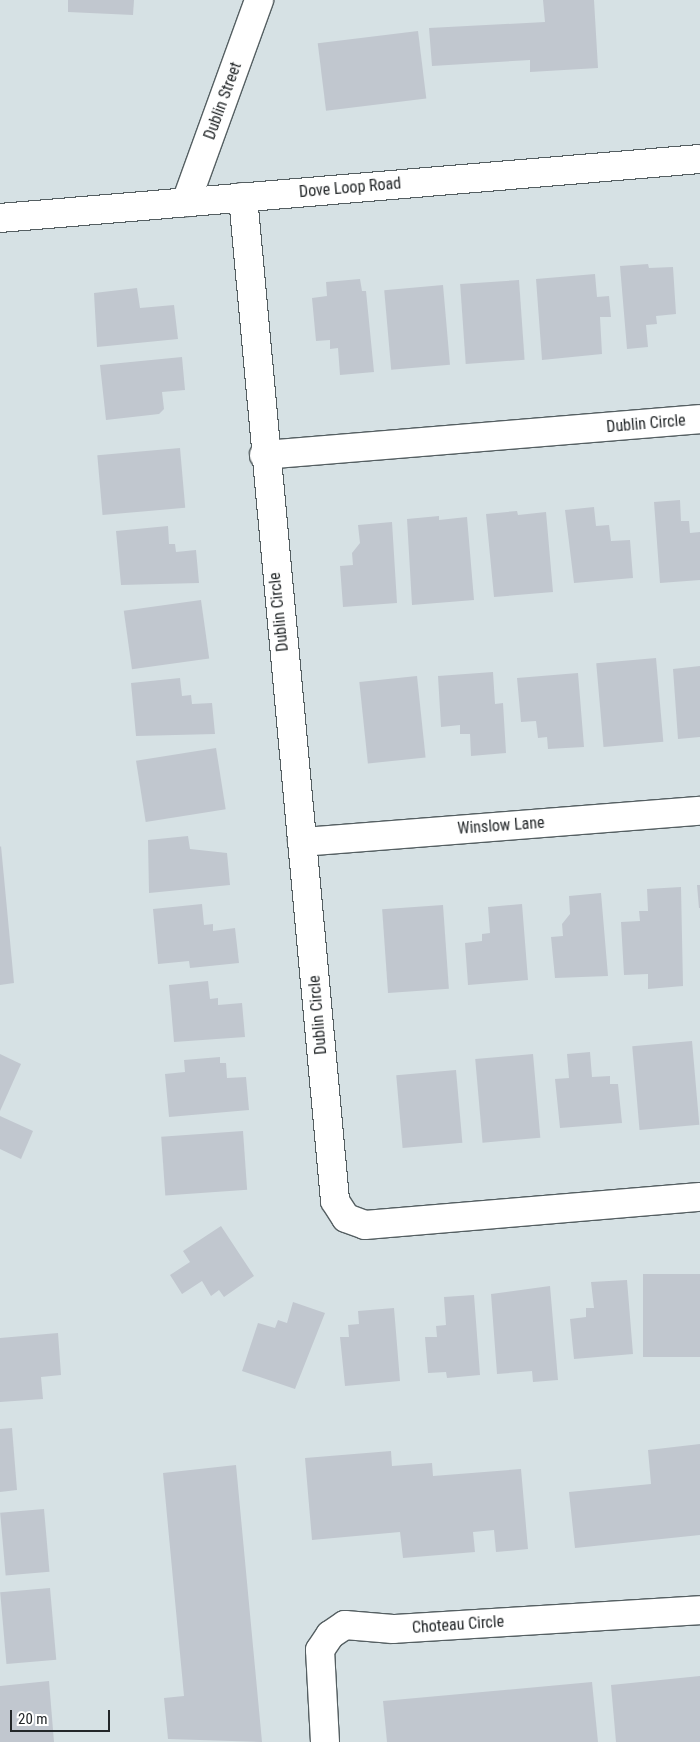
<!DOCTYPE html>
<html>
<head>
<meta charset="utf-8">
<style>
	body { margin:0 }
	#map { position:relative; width:700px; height:1742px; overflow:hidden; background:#d6e1e4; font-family:"Roboto Condensed",sans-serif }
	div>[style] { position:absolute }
	.building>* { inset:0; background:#c1c7cf; transform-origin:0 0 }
	.roads { filter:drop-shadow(1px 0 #555f62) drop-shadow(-1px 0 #555f62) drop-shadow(0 1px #555f62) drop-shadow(0 -1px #555f62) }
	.minor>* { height:28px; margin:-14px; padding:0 14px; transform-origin:14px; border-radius:14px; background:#fff }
	.tertiary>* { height:28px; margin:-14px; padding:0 14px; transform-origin:14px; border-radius:14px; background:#fff }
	span { translate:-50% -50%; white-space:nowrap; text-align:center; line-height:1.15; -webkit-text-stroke:5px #fff; paint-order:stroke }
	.street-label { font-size:16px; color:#232729 }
	.scale { position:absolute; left:10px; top:1710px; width:100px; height:22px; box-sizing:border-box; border:2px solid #232729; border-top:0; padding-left:6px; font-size:15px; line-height:18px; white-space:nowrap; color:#232729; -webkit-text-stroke:4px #fff; paint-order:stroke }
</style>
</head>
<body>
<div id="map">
	<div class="building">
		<i style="clip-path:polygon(68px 0,134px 0,133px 15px,68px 12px)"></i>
		<i style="clip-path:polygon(543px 0,594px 0,598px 68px,530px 72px,530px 60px,432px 66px,429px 28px,545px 22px)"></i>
		<i style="left:418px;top:31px;width:68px;height:101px;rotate:83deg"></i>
		<i style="clip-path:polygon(648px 264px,649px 268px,673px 267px,676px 314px,656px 316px,657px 324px,646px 325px,648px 347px,627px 349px,620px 266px)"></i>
		<i style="clip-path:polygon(595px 274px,597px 297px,609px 296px,611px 317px,600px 317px,602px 354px,542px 360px,536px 279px)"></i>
		<i style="clip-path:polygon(360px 279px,362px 291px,366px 291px,374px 372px,340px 375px,338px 348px,330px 349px,330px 340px,316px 341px,312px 298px,327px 296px,326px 282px)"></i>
		<i style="left:519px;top:280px;width:80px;height:59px;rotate:86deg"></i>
		<i style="left:443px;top:285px;width:80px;height:59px;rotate:85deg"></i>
		<i style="clip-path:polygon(137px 288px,140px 308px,174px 305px,178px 339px,97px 347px,94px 293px)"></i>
		<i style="clip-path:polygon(182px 357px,185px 390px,162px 392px,164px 409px,159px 414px,106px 420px,100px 365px)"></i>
		<i style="left:180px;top:448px;width:60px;height:83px;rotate:85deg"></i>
		<i style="clip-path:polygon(680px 500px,681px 521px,689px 521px,690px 533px,700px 532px,700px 580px,660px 583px,654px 502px)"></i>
		<i style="clip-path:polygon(594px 507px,596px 526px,609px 525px,611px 541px,630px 540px,633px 578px,574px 583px,565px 510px)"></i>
		<i style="clip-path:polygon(517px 511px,518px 515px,546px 512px,553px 592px,494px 597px,486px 514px)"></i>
		<i style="clip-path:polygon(439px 516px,439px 520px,467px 517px,474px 600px,412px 605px,407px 519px)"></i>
		<i style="clip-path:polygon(392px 522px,397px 603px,343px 607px,340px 566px,353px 565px,352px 553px,360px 543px,358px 525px)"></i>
		<i style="clip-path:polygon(168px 526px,169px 544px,175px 544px,176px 552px,196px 550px,199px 583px,121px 585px,116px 531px)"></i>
		<i style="left:201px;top:600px;width:59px;height:78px;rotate:82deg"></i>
		<i style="left:656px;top:658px;width:84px;height:60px;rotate:85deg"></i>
		<i style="clip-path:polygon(700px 666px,700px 737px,678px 739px,673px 669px)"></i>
		<i style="clip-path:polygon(493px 672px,495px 704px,503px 703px,506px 753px,471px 756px,470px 734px,460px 734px,460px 725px,441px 727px,438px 676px)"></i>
		<i style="clip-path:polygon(578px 673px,584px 747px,548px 749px,547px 737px,538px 738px,536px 721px,521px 722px,517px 678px)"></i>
		<i style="left:417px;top:676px;width:82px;height:58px;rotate:84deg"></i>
		<i style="clip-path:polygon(180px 678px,182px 696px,191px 695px,192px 704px,212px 703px,215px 734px,136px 736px,131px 683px)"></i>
		<i style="left:216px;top:748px;width:62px;height:81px;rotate:81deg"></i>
		<i style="clip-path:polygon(188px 836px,190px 849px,227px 853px,230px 885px,149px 893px,148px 840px)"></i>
		<i style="clip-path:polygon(1px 846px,14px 983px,0 985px,0 847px)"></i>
		<i style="clip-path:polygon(697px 885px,700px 885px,700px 908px,699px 908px)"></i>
		<i style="clip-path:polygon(681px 887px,683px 986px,648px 989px,648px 974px,624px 975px,621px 922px,640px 921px,639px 911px,648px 911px,647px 889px)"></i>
		<i style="clip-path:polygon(601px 893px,608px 976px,555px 978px,551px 937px,563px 936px,562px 924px,570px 914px,569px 896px)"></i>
		<i style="clip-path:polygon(202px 904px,204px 925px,213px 924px,213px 931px,235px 928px,239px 963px,190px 968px,189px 961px,158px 964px,153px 909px)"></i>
		<i style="clip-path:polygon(522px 904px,528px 980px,468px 985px,465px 943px,482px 941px,482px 934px,490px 933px,488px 907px)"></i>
		<i style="left:443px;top:905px;width:84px;height:61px;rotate:86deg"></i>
		<i style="clip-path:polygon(208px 981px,210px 999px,218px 998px,218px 1005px,242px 1003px,245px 1037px,174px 1042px,169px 985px)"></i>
		<i style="left:692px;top:1041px;width:84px;height:60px;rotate:85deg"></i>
		<i style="clip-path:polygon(590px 1052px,592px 1077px,610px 1076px,610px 1084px,618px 1084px,622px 1123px,560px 1128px,555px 1079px,569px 1078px,567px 1054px)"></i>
		<i style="clip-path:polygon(0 1054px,21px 1064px,0 1111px)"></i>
		<i style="left:533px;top:1054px;width:84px;height:58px;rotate:85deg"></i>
		<i style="clip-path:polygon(220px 1057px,220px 1063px,226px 1063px,227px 1078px,246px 1077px,249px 1110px,169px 1117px,165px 1074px,185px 1072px,184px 1060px)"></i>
		<i style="left:456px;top:1070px;width:73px;height:60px;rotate:85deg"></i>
		<i style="clip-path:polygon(0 1116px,33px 1131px,21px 1159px,0 1149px)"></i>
		<i style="left:243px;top:1131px;width:59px;height:82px;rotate:86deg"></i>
		<i style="clip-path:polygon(221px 1226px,254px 1276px,224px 1297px,219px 1290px,211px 1296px,202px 1281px,182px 1294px,170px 1275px,190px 1262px,183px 1251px)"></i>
		<i style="left:700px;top:1274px;width:83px;height:57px;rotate:90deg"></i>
		<i style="clip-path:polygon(627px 1280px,633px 1354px,574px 1359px,570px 1319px,586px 1317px,586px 1308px,594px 1308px,591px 1282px)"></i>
		<i style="clip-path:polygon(550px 1286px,558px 1380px,533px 1382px,532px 1371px,497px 1374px,491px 1294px)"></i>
		<i style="clip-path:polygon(474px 1295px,480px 1375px,447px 1378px,446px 1372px,428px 1373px,425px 1337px,437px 1337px,436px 1326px,446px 1325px,444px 1297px)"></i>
		<i style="clip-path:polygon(293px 1302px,325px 1313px,295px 1389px,242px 1371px,258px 1323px,275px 1328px,278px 1320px,287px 1323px)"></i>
		<i style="clip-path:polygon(394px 1308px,400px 1381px,345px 1386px,340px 1337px,349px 1337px,348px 1325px,359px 1324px,358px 1311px)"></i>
		<i style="clip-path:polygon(58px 1333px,61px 1375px,41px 1377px,43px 1399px,0 1402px,0 1338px)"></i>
		<i style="clip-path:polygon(12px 1428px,17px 1490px,0 1492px,0 1429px)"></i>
		<i style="clip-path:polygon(700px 1444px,700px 1535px,575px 1548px,569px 1492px,651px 1484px,648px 1450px)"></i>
		<i style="clip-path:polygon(391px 1451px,392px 1466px,432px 1463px,433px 1476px,521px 1469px,528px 1549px,496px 1552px,494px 1530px,473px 1532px,475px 1552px,403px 1558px,400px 1532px,312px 1540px,305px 1458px)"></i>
		<i style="clip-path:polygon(236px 1465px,262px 1742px,168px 1739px,164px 1698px,184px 1696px,163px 1473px)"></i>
		<i style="left:44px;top:1509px;width:63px;height:44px;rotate:85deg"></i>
		<i style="left:50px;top:1588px;width:72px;height:50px;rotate:85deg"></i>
		<i style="clip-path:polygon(700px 1676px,700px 1742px,616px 1742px,611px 1685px)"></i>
		<i style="clip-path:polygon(49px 1681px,54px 1742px,0 1742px,0 1686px)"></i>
		<i style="clip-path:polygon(592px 1682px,598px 1742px,387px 1742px,383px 1701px)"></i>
	</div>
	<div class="roads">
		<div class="minor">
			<i style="left:243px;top:197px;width:1008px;rotate:84.76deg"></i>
			<i style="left:335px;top:1201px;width:20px;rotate:57deg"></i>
			<i style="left:346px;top:1218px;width:20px;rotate:20deg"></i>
			<i style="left:365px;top:1225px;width:336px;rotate:-4.8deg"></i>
			<i style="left:186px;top:202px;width:215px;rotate:-70.1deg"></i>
			<i style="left:264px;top:455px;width:437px;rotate:-4.7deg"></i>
			<i style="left:302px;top:842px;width:399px;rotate:-4.5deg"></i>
			<i style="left:325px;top:1742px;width:92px;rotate:-93.1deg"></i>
			<i style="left:320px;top:1650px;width:18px;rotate:-56deg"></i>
			<i style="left:330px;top:1635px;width:18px;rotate:-34deg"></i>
			<i style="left:345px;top:1625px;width:48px;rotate:4.8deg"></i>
			<i style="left:393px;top:1629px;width:308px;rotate:-3.5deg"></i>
		</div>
		<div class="tertiary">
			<i style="left:0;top:218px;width:702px;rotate:-4.82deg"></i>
		</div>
	</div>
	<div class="street-label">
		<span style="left:223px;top:101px;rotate:-70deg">Dublin Street</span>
		<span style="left:350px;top:188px;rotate:-5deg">Dove Loop Road</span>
		<span style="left:646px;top:424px;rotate:-5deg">Dublin Circle</span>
		<span style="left:279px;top:612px;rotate:-96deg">Dublin Circle</span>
		<span style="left:501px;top:826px;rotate:-4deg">Winslow Lane</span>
		<span style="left:318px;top:1015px;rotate:-95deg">Dublin Circle</span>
		<span style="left:458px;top:1625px;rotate:-4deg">Choteau Circle</span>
	</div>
	<div class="scale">20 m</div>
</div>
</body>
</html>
